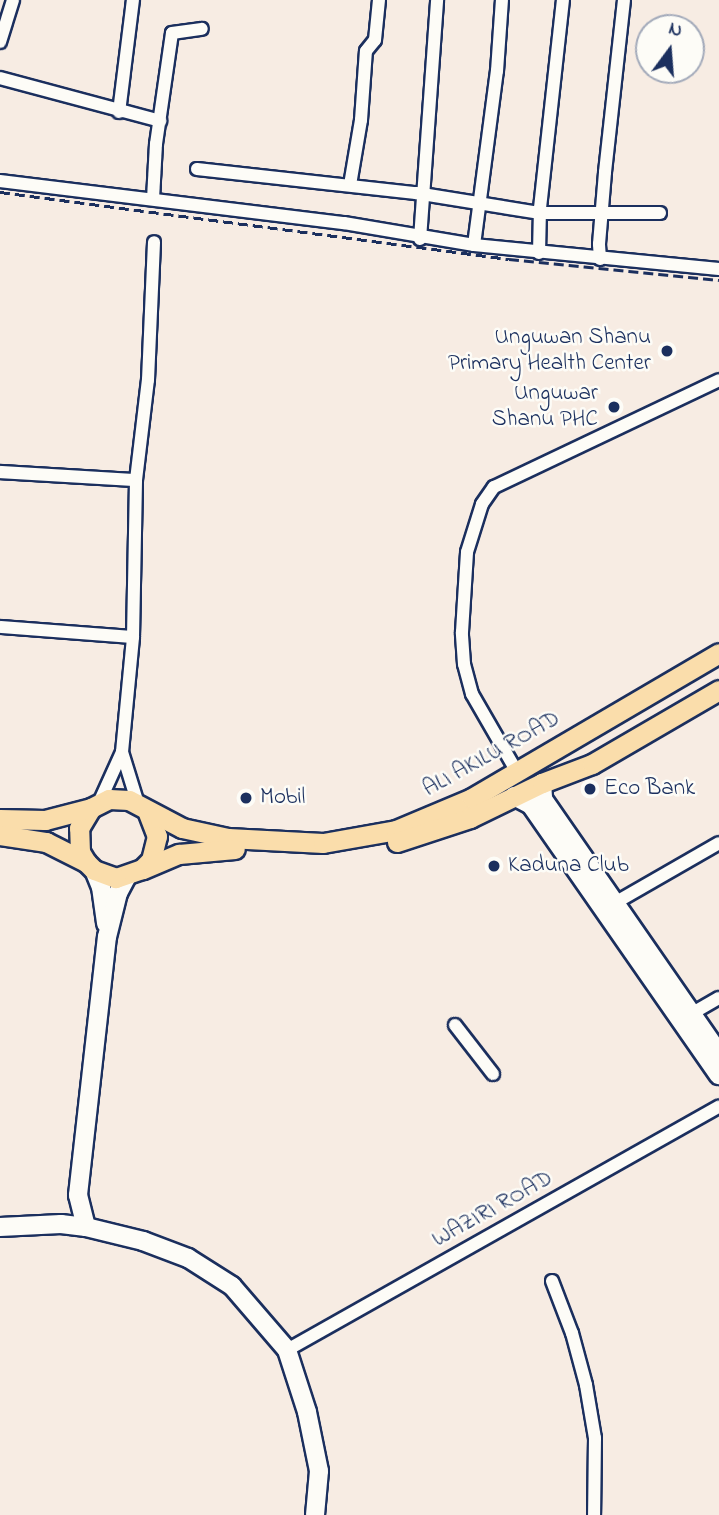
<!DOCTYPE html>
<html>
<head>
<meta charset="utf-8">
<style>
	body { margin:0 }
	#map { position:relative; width:719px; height:1515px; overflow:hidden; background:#f7ece3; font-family:"Indie Flower",sans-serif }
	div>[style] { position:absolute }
	.roads { filter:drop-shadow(2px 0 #1b2f5e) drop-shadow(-2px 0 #1b2f5e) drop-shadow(0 2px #1b2f5e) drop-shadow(0 -2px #1b2f5e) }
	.street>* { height:12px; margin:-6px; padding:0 6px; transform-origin:6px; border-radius:6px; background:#fdfcf7 }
	.secondary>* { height:18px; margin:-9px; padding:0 9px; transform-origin:9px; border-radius:9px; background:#fdfcf7 }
	.primary>* { height:19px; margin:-9.5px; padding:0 9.5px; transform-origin:9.5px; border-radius:9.5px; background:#faddab }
	.rail>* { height:2.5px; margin-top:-1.25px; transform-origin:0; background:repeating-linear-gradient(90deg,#1b2f5e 0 10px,transparent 0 15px) }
	.dots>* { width:19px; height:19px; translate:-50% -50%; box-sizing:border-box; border:4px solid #fdfcf7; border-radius:50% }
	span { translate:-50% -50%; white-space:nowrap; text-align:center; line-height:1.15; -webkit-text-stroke:5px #fdfcf7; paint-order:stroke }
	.poi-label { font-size:23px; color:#1b2f5e }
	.right { translate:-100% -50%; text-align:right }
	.left { translate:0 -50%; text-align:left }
	.street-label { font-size:23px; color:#1b2f5e }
	.north { position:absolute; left:635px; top:14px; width:70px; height:70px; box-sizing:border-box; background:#fdfcf7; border:2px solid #a3aaba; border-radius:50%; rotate:16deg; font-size:19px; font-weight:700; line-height:28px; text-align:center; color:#1b2f5e }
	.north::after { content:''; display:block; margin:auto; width:24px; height:32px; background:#1b2f5e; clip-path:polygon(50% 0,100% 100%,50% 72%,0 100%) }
</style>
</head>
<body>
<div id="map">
	<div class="roads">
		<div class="street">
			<i style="left:0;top:42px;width:44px;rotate:-72.8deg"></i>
			<i style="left:0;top:78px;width:166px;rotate:15deg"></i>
			<i style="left:119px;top:112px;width:113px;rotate:-82.9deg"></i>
			<i style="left:197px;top:169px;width:220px;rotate:6.3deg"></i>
			<i style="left:416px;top:193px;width:126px;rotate:9.2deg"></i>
			<i style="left:540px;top:213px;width:120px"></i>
			<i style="left:0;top:181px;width:347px;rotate:7deg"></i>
			<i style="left:344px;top:223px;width:132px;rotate:9.6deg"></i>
			<i style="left:474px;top:245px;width:246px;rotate:5.6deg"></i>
			<i style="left:350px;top:185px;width:66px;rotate:-80.4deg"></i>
			<i style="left:361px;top:120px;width:69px;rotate:-85.9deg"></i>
			<i style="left:366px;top:51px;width:14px;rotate:-51deg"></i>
			<i style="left:375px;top:40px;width:40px;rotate:-84.3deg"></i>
			<i style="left:153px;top:199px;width:55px;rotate:-86.9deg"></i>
			<i style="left:156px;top:144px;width:112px;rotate:-81.8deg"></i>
			<i style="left:172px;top:33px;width:30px;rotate:-8deg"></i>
			<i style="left:420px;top:239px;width:240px;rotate:-85.9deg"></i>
			<i style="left:474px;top:245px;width:176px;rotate:-82.5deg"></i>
			<i style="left:497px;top:71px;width:71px;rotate:-86deg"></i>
			<i style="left:539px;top:253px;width:45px;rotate:-88.7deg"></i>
			<i style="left:540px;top:208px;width:209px;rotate:-83.7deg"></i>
			<i style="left:600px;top:259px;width:15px;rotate:-94deg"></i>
			<i style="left:599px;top:244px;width:72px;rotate:-85.2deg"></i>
			<i style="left:605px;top:172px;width:173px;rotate:-83.7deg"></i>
			<i style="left:0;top:472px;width:136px;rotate:3.4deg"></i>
			<i style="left:0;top:627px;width:133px;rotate:4.3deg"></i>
			<i style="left:122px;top:752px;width:54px;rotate:72.9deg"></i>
			<i style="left:517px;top:772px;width:90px;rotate:-120deg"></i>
			<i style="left:472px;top:694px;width:31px;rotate:-105deg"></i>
			<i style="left:464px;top:664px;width:32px;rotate:-94deg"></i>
			<i style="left:462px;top:632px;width:80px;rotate:-86.4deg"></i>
			<i style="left:467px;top:552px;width:50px;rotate:-72.6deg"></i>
			<i style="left:482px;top:504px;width:21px;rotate:-55deg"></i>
			<i style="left:494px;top:487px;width:249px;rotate:-25.4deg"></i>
			<i style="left:99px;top:803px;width:56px;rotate:-65.7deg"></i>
			<i style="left:122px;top:752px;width:116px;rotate:-84.5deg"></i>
			<i style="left:133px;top:637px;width:157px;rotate:-88.9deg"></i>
			<i style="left:136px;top:480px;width:101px;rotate:-83.2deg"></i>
			<i style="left:148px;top:380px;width:138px;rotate:-87.5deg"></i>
			<i style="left:613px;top:904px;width:122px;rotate:-29.9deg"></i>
			<i style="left:691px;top:1014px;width:32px;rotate:-30deg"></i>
			<i style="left:455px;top:1025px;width:62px;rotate:52.2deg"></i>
			<i style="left:552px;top:1281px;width:56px;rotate:69deg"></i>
			<i style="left:572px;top:1333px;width:54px;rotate:74.9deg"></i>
			<i style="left:586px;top:1385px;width:54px;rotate:80.4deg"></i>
			<i style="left:595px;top:1438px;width:77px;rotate:90.7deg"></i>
			<i style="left:287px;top:1350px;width:496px;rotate:-29.4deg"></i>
		</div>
		<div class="secondary">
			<i style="left:542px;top:783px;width:16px;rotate:86deg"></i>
			<i style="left:543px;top:799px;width:309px;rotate:55.3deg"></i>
			<i style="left:514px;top:796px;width:19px;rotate:28deg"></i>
			<i style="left:531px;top:805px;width:329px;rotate:55.2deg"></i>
			<i style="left:94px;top:870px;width:18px;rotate:68deg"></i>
			<i style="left:101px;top:887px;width:37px;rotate:82deg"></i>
			<i style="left:0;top:1227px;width:61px;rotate:-2.8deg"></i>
			<i style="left:61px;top:1224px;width:25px;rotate:7deg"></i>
			<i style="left:86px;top:1227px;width:59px;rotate:13.8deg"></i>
			<i style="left:143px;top:1241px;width:48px;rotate:20.7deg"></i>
			<i style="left:188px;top:1258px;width:52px;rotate:32.5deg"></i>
			<i style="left:232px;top:1286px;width:84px;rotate:49.3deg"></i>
			<i style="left:287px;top:1350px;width:65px;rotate:72.1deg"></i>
			<i style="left:307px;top:1412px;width:60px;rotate:78.5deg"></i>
			<i style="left:319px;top:1471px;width:44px;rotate:95.2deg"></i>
			<i style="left:86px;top:1227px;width:33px;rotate:-104deg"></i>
			<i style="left:78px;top:1195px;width:260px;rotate:-83.6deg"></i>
			<i style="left:107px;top:937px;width:45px;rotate:-76deg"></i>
			<i style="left:118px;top:893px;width:19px;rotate:-62deg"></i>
		</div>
		<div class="primary">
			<i style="left:148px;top:813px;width:25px;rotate:69deg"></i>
			<i style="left:157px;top:836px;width:25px;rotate:104deg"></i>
			<i style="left:151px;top:860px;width:13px;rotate:135deg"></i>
			<i style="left:142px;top:869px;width:28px;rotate:161deg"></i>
			<i style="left:116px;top:878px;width:23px;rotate:-160deg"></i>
			<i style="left:94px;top:870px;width:11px;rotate:-135deg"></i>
			<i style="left:86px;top:862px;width:12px;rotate:-121deg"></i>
			<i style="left:80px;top:852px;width:24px;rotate:-92deg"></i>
			<i style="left:79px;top:828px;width:23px;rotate:-59deg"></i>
			<i style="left:91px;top:808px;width:20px;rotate:-27deg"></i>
			<i style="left:109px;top:799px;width:20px;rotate:3deg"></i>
			<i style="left:129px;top:800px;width:60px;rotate:27.8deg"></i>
			<i style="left:182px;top:828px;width:47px;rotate:12.3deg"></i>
			<i style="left:228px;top:838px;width:95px;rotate:3deg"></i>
			<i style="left:323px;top:843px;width:74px;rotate:-10.1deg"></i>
			<i style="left:396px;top:830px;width:82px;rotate:-22.8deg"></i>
			<i style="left:472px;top:798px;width:286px;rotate:-30.4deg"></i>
			<i style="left:0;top:819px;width:45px;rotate:1.3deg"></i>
			<i style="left:45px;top:820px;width:48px;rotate:-14.6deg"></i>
			<i style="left:0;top:835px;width:47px;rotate:8.7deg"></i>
			<i style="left:46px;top:842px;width:45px;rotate:26.6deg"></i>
			<i style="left:397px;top:842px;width:77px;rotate:-18.2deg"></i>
			<i style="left:470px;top:818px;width:80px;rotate:-25.9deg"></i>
			<i style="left:542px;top:783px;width:53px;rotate:-20.8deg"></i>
			<i style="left:592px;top:764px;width:147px;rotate:-30.2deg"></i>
			<i style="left:143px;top:869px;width:39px;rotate:-23deg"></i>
			<i style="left:179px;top:854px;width:56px;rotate:-5.1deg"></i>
		</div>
	</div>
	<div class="rail">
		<i style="left:0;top:192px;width:513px;rotate:7.5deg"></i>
		<i style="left:509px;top:259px;width:211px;rotate:5.7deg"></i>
	</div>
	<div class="dots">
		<i style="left:667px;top:351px;background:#1b2f5e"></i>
		<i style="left:614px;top:407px;background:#1b2f5e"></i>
		<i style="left:590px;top:789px;background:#1b2f5e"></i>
		<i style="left:246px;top:798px;background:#1b2f5e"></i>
		<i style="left:494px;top:866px;background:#1b2f5e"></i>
	</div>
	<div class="poi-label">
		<span class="right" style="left:651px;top:351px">Unguwan Shanu<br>Primary Health Center</span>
		<span class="right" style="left:598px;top:407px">Unguwar<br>Shanu PHC</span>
		<span class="left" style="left:604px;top:789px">Eco Bank</span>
		<span class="left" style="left:260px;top:798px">Mobil</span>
		<span class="left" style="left:508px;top:866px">Kaduna Club</span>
	</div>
	<div class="street-label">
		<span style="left:492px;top:755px;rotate:-29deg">ALI AKILU ROAD</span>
		<span style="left:493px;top:1210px;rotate:-29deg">WAZIRI ROAD</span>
	</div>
	<div class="north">N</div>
</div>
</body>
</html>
